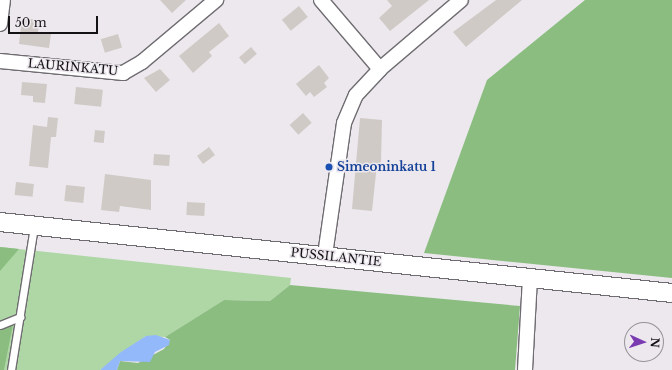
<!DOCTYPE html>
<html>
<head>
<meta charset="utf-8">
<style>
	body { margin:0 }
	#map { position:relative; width:672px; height:370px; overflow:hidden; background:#ece8ee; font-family:"Libre Baskerville",serif }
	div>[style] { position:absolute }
	.green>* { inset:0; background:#aed7a5 }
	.forest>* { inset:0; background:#8abd7f }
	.water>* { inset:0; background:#94b9fa }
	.building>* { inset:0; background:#d0cac6; transform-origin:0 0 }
	.roads { filter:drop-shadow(1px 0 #6f6c71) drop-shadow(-1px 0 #6f6c71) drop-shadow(0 1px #6f6c71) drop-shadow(0 -1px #6f6c71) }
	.service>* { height:7px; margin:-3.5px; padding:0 3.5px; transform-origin:3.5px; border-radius:3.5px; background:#fff }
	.minor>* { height:14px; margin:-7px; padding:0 7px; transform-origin:7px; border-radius:7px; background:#fff }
	.tertiary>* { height:18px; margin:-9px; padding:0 9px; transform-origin:9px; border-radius:9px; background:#fff }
	.dots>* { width:11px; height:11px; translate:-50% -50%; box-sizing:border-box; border:2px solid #ece8ee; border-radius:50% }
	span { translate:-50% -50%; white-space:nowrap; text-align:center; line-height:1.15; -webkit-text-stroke:3px #ece8ee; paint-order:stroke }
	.street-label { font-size:12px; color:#141214 }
	.transit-label { font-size:12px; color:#164399; font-weight:700 }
	.left { translate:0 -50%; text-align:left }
	.north { position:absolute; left:624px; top:322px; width:40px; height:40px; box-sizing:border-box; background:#ece8ee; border:1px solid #969297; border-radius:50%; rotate:93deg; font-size:11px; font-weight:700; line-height:16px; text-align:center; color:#141214 }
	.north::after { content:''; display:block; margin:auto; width:14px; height:18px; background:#7a3bb1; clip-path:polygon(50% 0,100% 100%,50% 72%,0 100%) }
	.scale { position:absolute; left:8px; top:16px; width:90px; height:18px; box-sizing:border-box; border:2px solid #141214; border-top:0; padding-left:5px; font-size:12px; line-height:14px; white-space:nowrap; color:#141214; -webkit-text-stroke:3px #ece8ee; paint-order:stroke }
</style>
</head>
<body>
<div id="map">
	<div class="green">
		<i style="clip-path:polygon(0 247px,291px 278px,290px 285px,270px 301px,224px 300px,165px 337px,146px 336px,100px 370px,0 370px)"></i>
	</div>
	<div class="forest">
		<i style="clip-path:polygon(585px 0,672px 0,672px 278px,424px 253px,487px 80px)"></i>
		<i style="clip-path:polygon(0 247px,19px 249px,0 271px)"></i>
		<i style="clip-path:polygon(290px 285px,520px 306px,515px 370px,117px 370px,120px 361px,138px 363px,164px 349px,170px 340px,165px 337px,224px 300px,270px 301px)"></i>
		<i style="clip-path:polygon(13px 324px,4px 370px,0 370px,0 330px)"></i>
	</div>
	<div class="water">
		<i style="clip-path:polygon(156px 335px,170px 340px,169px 345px,155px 352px,150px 362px,120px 361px,117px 370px,100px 370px,121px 352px,146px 336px)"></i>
	</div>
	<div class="building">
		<i style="clip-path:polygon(160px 0,186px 0,172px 13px)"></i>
		<i style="clip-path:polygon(387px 0,429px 0,390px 31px,379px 18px,392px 6px)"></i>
		<i style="clip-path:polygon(496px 0,522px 0,466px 47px,453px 32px)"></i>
		<i style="left:299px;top:6px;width:14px;height:22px;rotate:51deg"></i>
		<i style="clip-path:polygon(22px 18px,40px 20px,38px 32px,51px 34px,49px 48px,19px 44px)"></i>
		<i style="clip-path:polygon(219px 23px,229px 36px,209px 52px,212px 56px,193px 73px,179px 56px)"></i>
		<i style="left:118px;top:34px;width:14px;height:18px;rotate:73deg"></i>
		<i style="left:251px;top:47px;width:9px;height:16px;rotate:49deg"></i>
		<i style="clip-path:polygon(319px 65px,329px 78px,324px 83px,327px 87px,314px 97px,310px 92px,306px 96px,296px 84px)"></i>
		<i style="clip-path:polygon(160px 69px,170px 80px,156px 92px,144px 78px)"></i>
		<i style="clip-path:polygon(22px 82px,47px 84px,45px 103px,33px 102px,33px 96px,21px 95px)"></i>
		<i style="left:76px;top:87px;width:27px;height:17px;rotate:6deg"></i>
		<i style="left:303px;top:113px;width:13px;height:18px;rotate:48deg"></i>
		<i style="clip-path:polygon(48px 117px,58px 118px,56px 137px,51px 137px,48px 168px,29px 166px,33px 125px,47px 127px)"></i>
		<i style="clip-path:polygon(360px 118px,382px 120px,381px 164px,377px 164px,372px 211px,352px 209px)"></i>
		<i style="left:95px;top:130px;width:10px;height:12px;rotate:6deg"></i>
		<i style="left:209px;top:147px;width:10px;height:15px;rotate:53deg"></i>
		<i style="left:154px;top:154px;width:16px;height:11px;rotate:4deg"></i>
		<i style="clip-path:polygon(105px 174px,151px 180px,151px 210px,120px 206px,119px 212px,101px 210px)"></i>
		<i style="left:16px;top:182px;width:18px;height:13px;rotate:6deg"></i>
		<i style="left:66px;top:185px;width:19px;height:16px;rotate:6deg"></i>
		<i style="left:187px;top:202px;width:18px;height:13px;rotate:3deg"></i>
	</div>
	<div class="roads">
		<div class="service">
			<i style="left:0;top:325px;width:22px;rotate:-22deg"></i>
			<i style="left:11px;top:370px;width:146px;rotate:-80.9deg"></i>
		</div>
		<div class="minor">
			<i style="left:321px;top:0;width:91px;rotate:49.5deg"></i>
			<i style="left:0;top:24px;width:24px;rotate:-83deg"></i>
			<i style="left:0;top:61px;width:124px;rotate:5.6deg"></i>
			<i style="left:123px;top:73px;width:22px;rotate:-30deg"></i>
			<i style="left:142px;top:62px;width:97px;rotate:-40deg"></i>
			<i style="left:325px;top:255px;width:133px;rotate:-81.8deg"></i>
			<i style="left:344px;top:123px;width:30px;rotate:-67deg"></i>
			<i style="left:356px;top:95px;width:35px;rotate:-47deg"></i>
			<i style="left:380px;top:69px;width:106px;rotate:-40.4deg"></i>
			<i style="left:525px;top:370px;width:92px;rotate:-86.9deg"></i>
		</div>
		<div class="tertiary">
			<i style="left:0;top:222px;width:676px;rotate:6.03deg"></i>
		</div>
	</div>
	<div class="dots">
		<i style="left:329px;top:167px;background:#1a4fb4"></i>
	</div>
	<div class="street-label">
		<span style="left:73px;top:67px;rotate:5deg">LAURINKATU</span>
		<span style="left:336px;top:257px;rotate:6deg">PUSSILANTIE</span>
	</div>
	<div class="transit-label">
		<span class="left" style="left:337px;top:167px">Simeoninkatu 1</span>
	</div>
	<div class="north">N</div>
	<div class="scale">50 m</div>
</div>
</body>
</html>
